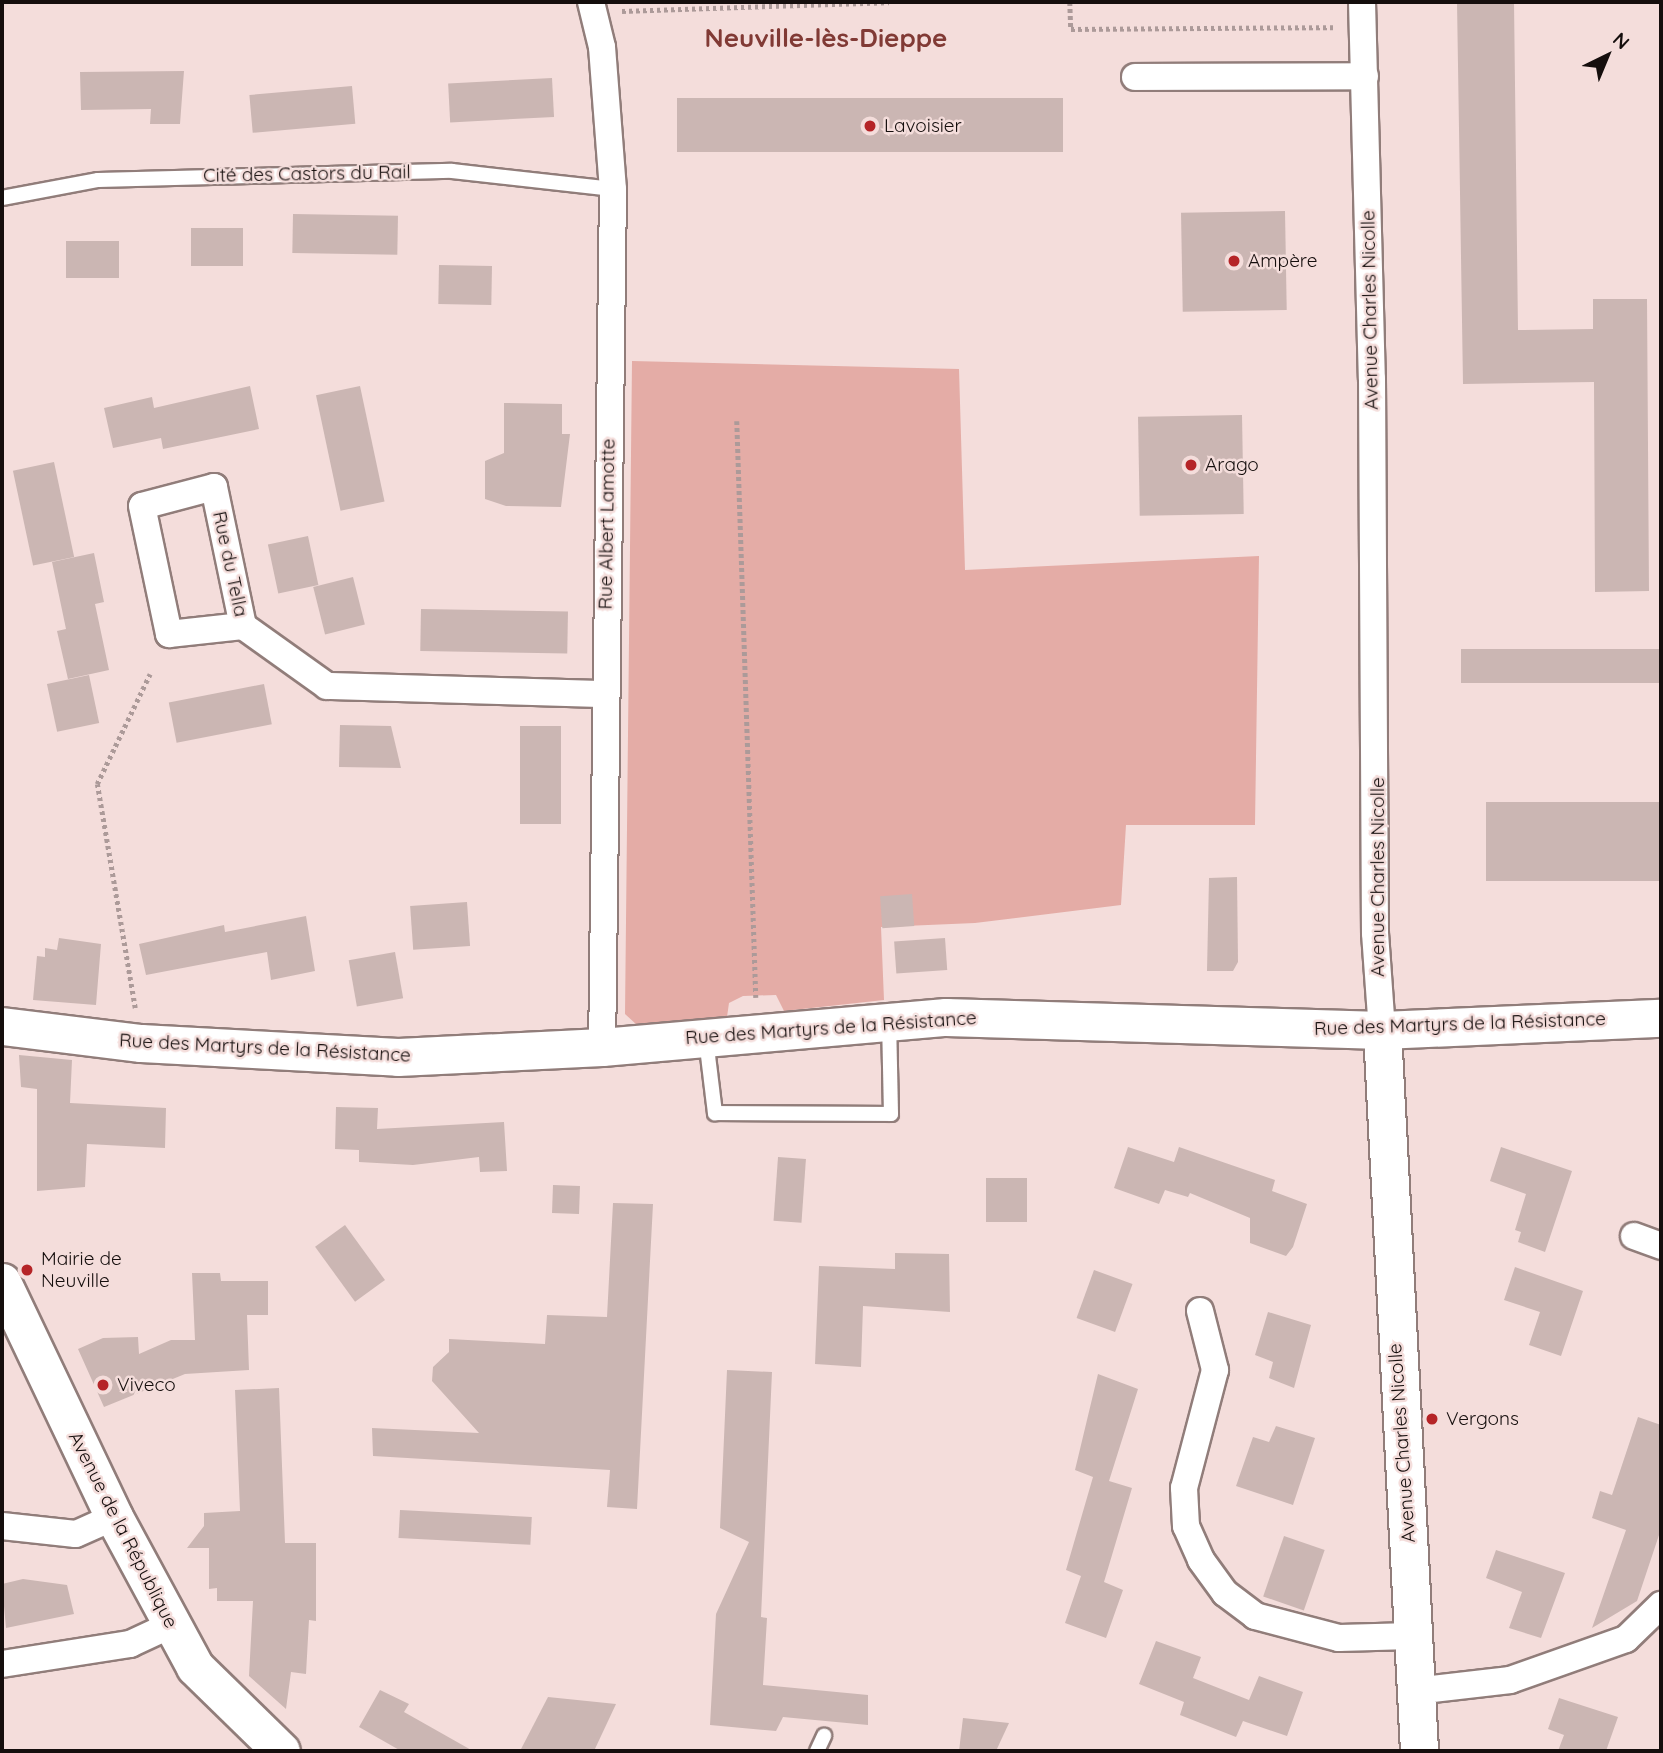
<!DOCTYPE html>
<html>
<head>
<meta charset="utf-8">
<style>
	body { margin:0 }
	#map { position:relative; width:1663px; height:1753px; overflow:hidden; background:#f4dddb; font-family:Quicksand,sans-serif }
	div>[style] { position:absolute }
	.green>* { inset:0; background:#e4aca6 }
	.building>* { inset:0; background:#cbb6b3; transform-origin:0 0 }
	.path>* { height:4.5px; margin-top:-2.25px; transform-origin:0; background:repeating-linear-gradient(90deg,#ac9a99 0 3.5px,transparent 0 7px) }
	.roads { filter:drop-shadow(2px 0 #917d7a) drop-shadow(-2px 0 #917d7a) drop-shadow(0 2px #917d7a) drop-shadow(0 -2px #917d7a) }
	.lane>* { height:14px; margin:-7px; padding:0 7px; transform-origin:7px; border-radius:7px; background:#fff }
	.street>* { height:26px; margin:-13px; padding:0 13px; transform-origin:13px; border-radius:13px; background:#fff }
	.secondary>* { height:37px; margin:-18.5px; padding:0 18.5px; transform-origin:18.5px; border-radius:18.5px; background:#fff }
	.dots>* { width:19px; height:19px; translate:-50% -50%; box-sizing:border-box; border:4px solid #f4dddb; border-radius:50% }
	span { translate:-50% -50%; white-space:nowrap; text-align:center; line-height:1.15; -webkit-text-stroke:5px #f4dddb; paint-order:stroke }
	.poi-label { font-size:19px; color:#150e0d }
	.left { translate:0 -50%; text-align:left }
	.street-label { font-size:19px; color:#150e0d }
	.district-label { font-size:26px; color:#813a35; font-weight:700 }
	.frame { position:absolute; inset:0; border:4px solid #150e0d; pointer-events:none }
	.north { position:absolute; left:1572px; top:21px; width:70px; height:70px; -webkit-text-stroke:5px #f4dddb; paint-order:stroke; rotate:43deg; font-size:19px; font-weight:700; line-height:28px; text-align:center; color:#150e0d }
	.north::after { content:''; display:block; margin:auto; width:24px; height:32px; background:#150e0d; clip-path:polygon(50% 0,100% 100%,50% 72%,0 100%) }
</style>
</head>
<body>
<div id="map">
	<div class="green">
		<i style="clip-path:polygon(632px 361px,959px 369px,965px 570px,1259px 556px,1255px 825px,1126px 825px,1121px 905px,975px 923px,881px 927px,884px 1000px,784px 1011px,776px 995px,743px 996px,729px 1003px,727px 1017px,637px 1025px,625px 1014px)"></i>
	</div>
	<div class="building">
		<i style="clip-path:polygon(1457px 2px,1514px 2px,1518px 330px,1593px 329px,1593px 299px,1647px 299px,1649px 591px,1595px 592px,1594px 382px,1463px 384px)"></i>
		<i style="clip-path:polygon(184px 71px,180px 124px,150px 124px,151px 109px,81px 110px,80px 72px)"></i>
		<i style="left:552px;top:78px;width:39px;height:104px;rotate:87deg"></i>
		<i style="left:352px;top:86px;width:38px;height:103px;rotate:85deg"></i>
		<i style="left:1063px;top:98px;width:54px;height:386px;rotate:90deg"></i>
		<i style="left:1285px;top:211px;width:99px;height:104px;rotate:89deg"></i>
		<i style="left:293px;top:214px;width:105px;height:39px;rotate:1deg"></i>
		<i style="left:191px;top:228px;width:52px;height:38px"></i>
		<i style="left:66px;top:241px;width:53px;height:37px"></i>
		<i style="left:439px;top:265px;width:53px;height:39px;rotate:1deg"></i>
		<i style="clip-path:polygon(250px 386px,259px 429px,163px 449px,161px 438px,113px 448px,104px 408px,152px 397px,154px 408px)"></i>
		<i style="left:360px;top:386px;width:118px;height:45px;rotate:78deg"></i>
		<i style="clip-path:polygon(504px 403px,562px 404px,562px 434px,570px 434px,561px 507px,506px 506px,485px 499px,485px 461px,504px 453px)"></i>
		<i style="left:1242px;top:415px;width:99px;height:104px;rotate:89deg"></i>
		<i style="left:54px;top:462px;width:97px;height:42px;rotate:78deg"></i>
		<i style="left:308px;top:536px;width:50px;height:41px;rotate:78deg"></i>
		<i style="clip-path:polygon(94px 553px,104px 602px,95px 604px,109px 670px,68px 679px,57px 631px,66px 629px,52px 562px)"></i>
		<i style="left:353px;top:577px;width:49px;height:41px;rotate:76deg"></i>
		<i style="left:421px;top:609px;width:147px;height:42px;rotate:1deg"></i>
		<i style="left:1461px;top:649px;width:200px;height:34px"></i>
		<i style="left:89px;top:675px;width:49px;height:43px;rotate:78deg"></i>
		<i style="left:264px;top:684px;width:41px;height:97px;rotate:79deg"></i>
		<i style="clip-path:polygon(340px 725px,391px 726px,401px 768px,339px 767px)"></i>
		<i style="left:520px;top:726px;width:41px;height:98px"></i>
		<i style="left:1661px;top:802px;width:79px;height:175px;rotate:90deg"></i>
		<i style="clip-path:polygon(1237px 877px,1238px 962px,1233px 971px,1207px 971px,1209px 878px)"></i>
		<i style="left:912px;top:894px;width:32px;height:32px;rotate:86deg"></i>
		<i style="left:467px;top:902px;width:44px;height:57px;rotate:86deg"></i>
		<i style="clip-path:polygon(306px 916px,315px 971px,271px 980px,267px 952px,146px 975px,139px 944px,224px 925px,225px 932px)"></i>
		<i style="clip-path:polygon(59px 938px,101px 944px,96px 1005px,33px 1000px,37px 956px,45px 957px,45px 948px,57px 950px)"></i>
		<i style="left:945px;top:938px;width:32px;height:51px;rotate:86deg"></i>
		<i style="left:395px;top:952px;width:47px;height:47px;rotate:80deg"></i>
		<i style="clip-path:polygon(19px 1055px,72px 1060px,70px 1103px,166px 1108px,165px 1148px,87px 1144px,85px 1187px,37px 1191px,37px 1089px,21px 1087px)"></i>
		<i style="clip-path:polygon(336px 1107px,378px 1108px,377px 1129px,504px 1122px,507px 1171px,480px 1172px,479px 1157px,413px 1165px,359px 1162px,359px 1150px,335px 1149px)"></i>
		<i style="clip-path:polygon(1128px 1147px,1174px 1162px,1179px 1147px,1275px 1180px,1272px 1191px,1307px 1204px,1293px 1247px,1286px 1256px,1250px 1243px,1250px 1218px,1190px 1193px,1188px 1197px,1165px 1190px,1159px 1204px,1114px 1188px)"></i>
		<i style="clip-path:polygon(1501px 1147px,1572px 1171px,1545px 1252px,1518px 1242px,1521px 1232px,1515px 1230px,1526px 1194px,1490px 1181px)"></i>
		<i style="left:778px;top:1157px;width:28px;height:64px;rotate:4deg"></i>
		<i style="left:986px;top:1178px;width:41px;height:44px"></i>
		<i style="left:553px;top:1185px;width:27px;height:28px;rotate:2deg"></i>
		<i style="clip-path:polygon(613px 1203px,653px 1204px,637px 1509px,607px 1507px,610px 1470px,373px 1456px,372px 1428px,479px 1433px,432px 1381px,433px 1367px,449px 1352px,449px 1339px,545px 1344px,547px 1315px,607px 1317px)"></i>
		<i style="left:345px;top:1225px;width:68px;height:37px;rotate:54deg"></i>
		<i style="clip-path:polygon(895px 1253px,949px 1254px,950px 1312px,863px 1306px,861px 1367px,815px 1364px,819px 1266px,895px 1269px)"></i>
		<i style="clip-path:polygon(1515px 1267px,1583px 1291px,1561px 1356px,1529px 1345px,1540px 1312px,1504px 1300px)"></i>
		<i style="left:1094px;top:1270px;width:41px;height:51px;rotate:20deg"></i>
		<i style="clip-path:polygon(192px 1273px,220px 1273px,221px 1281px,268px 1281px,268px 1315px,247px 1315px,249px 1370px,185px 1374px,104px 1407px,78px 1349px,103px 1338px,138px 1337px,139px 1354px,171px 1340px,195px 1340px)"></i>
		<i style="clip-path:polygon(1268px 1312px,1311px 1325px,1294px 1388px,1269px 1378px,1273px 1362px,1255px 1355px)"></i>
		<i style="clip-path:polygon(727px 1370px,772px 1372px,761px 1617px,767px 1618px,763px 1685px,868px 1695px,868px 1725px,783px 1717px,776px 1731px,710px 1725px,716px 1614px,749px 1542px,720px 1528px)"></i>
		<i style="clip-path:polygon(1098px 1374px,1138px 1389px,1109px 1481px,1132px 1488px,1104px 1582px,1123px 1590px,1106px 1638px,1065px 1623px,1081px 1576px,1066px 1570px,1093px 1477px,1075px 1470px)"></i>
		<i style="clip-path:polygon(279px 1388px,285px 1543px,316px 1543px,316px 1621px,309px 1620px,306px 1674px,291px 1672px,286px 1709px,249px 1676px,253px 1601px,217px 1601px,217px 1588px,209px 1589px,209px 1548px,187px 1548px,204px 1526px,204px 1513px,240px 1511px,235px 1390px)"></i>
		<i style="clip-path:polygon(1638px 1417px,1661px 1425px,1661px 1529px,1637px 1601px,1592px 1628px,1626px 1530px,1592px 1518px,1600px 1491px,1612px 1495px)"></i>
		<i style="clip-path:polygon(1276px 1426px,1315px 1438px,1293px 1505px,1236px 1486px,1253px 1437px,1269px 1442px)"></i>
		<i style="left:400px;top:1510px;width:132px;height:28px;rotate:3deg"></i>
		<i style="left:1284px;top:1536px;width:43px;height:64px;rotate:19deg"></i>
		<i style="clip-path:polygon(1496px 1550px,1565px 1573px,1541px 1638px,1509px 1628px,1522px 1592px,1486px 1578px)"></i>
		<i style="clip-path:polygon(23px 1579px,67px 1585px,74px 1614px,6px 1628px,2px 1584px)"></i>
		<i style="clip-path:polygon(1156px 1641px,1201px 1657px,1193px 1678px,1249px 1700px,1259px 1676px,1303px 1692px,1287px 1736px,1243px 1721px,1236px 1737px,1180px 1715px,1184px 1702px,1139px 1684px)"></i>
		<i style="clip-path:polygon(380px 1690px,409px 1704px,404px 1712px,473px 1751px,401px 1751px,359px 1727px)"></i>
		<i style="clip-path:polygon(548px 1697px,616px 1704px,594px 1751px,520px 1751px)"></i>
		<i style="clip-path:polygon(1559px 1698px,1618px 1717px,1606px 1751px,1558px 1751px,1564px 1735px,1548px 1729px)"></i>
		<i style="clip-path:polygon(963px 1718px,1009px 1723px,996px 1751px,959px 1751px)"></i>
	</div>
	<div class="path">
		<i style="left:1070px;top:2px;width:27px;rotate:88deg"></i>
		<i style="left:1071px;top:29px;width:262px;rotate:-0.4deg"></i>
		<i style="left:622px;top:11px;width:267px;rotate:-1.9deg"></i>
		<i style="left:737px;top:421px;width:577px;rotate:88.11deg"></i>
		<i style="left:135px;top:1008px;width:227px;rotate:-99.6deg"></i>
		<i style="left:97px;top:784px;width:122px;rotate:-64.3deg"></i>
	</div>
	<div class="roads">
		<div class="lane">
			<i style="left:2px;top:198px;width:98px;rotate:-10.6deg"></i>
			<i style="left:98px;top:180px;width:354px;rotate:-1.5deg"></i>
			<i style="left:452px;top:171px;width:162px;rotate:6.4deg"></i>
			<i style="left:706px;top:1039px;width:75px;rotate:83.1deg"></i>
			<i style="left:715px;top:1113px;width:176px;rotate:0.3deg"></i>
			<i style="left:891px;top:1114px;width:93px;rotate:-91.2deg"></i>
			<i style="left:817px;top:1751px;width:17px;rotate:-65deg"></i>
		</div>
		<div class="street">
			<i style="left:591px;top:2px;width:46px;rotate:76.3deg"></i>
			<i style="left:602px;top:47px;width:142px;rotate:85.6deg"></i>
			<i style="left:613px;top:189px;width:858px;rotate:90.73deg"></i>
			<i style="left:1362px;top:2px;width:377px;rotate:88.5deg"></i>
			<i style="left:1372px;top:379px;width:554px;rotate:89.69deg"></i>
			<i style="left:1375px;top:933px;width:97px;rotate:85.9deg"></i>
			<i style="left:1135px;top:77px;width:230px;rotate:-0.2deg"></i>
			<i style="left:243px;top:626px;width:142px;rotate:-101.8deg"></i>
			<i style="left:214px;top:487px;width:74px;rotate:165.2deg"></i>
			<i style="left:142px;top:506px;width:131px;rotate:78.1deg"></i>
			<i style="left:169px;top:634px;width:74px;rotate:-6.2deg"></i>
			<i style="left:243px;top:626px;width:103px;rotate:35.5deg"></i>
			<i style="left:327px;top:686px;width:277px;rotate:1.7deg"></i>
			<i style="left:1634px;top:1236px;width:29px;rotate:20deg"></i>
			<i style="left:1200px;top:1311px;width:61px;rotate:75.7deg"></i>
			<i style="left:1215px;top:1370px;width:122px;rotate:104.7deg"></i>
			<i style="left:1184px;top:1488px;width:38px;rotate:87deg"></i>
			<i style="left:1186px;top:1526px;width:37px;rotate:66deg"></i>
			<i style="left:1201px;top:1560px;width:41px;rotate:54deg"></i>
			<i style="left:1225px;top:1593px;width:38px;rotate:37deg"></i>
			<i style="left:1255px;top:1616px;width:87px;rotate:14.7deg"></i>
			<i style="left:1339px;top:1638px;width:73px;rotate:-1.6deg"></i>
			<i style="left:2px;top:1526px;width:74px;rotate:6.2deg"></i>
			<i style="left:76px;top:1534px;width:42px;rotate:-24.1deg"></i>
			<i style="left:2px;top:1664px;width:130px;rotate:-8.9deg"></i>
			<i style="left:130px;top:1644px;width:45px;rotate:-24.9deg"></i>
			<i style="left:1415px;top:1691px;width:96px;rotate:-6.6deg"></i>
			<i style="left:1510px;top:1680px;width:123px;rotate:-19.5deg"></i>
			<i style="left:1626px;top:1639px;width:49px;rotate:-44.2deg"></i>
		</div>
		<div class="secondary">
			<i style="left:2px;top:1026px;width:140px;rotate:7deg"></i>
			<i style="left:141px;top:1043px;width:257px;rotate:3.1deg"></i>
			<i style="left:398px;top:1057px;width:204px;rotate:-2.8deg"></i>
			<i style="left:602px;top:1047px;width:345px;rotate:-5deg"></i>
			<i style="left:946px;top:1017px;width:436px;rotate:1.7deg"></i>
			<i style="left:1382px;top:1030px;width:279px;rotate:-2.5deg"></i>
			<i style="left:1382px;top:1030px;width:722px;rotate:87.06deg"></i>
			<i style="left:2px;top:1282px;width:260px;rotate:64.5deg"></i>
			<i style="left:114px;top:1517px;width:170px;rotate:61.6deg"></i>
			<i style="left:195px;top:1667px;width:120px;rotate:44.3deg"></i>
		</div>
	</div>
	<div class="dots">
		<i style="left:870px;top:126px;background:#b52427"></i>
		<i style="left:1234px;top:261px;background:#b52427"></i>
		<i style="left:1191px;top:465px;background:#b52427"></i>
		<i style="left:27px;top:1270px;background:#b52427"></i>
		<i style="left:103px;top:1385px;background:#b52427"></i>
		<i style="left:1432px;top:1419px;background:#b52427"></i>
	</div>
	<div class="poi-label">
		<span class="left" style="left:884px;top:126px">Lavoisier</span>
		<span class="left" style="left:1248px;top:261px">Ampère</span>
		<span class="left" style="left:1205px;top:465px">Arago</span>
		<span class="left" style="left:41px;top:1270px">Mairie de<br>Neuville</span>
		<span class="left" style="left:117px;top:1385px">Viveco</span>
		<span class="left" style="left:1446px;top:1419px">Vergons</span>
	</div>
	<div class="street-label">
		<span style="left:307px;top:174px;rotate:-1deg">Cité des Castors du Rail</span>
		<span style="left:1370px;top:310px;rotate:-91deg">Avenue Charles Nicolle</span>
		<span style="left:607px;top:524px;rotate:-89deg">Rue Albert Lamotte</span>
		<span style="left:230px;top:564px;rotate:78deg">Rue du Tella</span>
		<span style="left:1378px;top:877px;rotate:-90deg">Avenue Charles Nicolle</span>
		<span style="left:1460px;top:1024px;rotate:-2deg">Rue des Martyrs de la Résistance</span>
		<span style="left:831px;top:1028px;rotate:-4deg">Rue des Martyrs de la Résistance</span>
		<span style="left:265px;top:1048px;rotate:3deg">Rue des Martyrs de la Résistance</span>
		<span style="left:1402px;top:1443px;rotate:-94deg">Avenue Charles Nicolle</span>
		<span style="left:123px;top:1530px;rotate:63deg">Avenue de la République</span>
	</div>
	<div class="district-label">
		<span style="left:826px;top:38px">Neuville-lès-Dieppe</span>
	</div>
	<div class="frame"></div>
	<div class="north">N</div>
</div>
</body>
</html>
